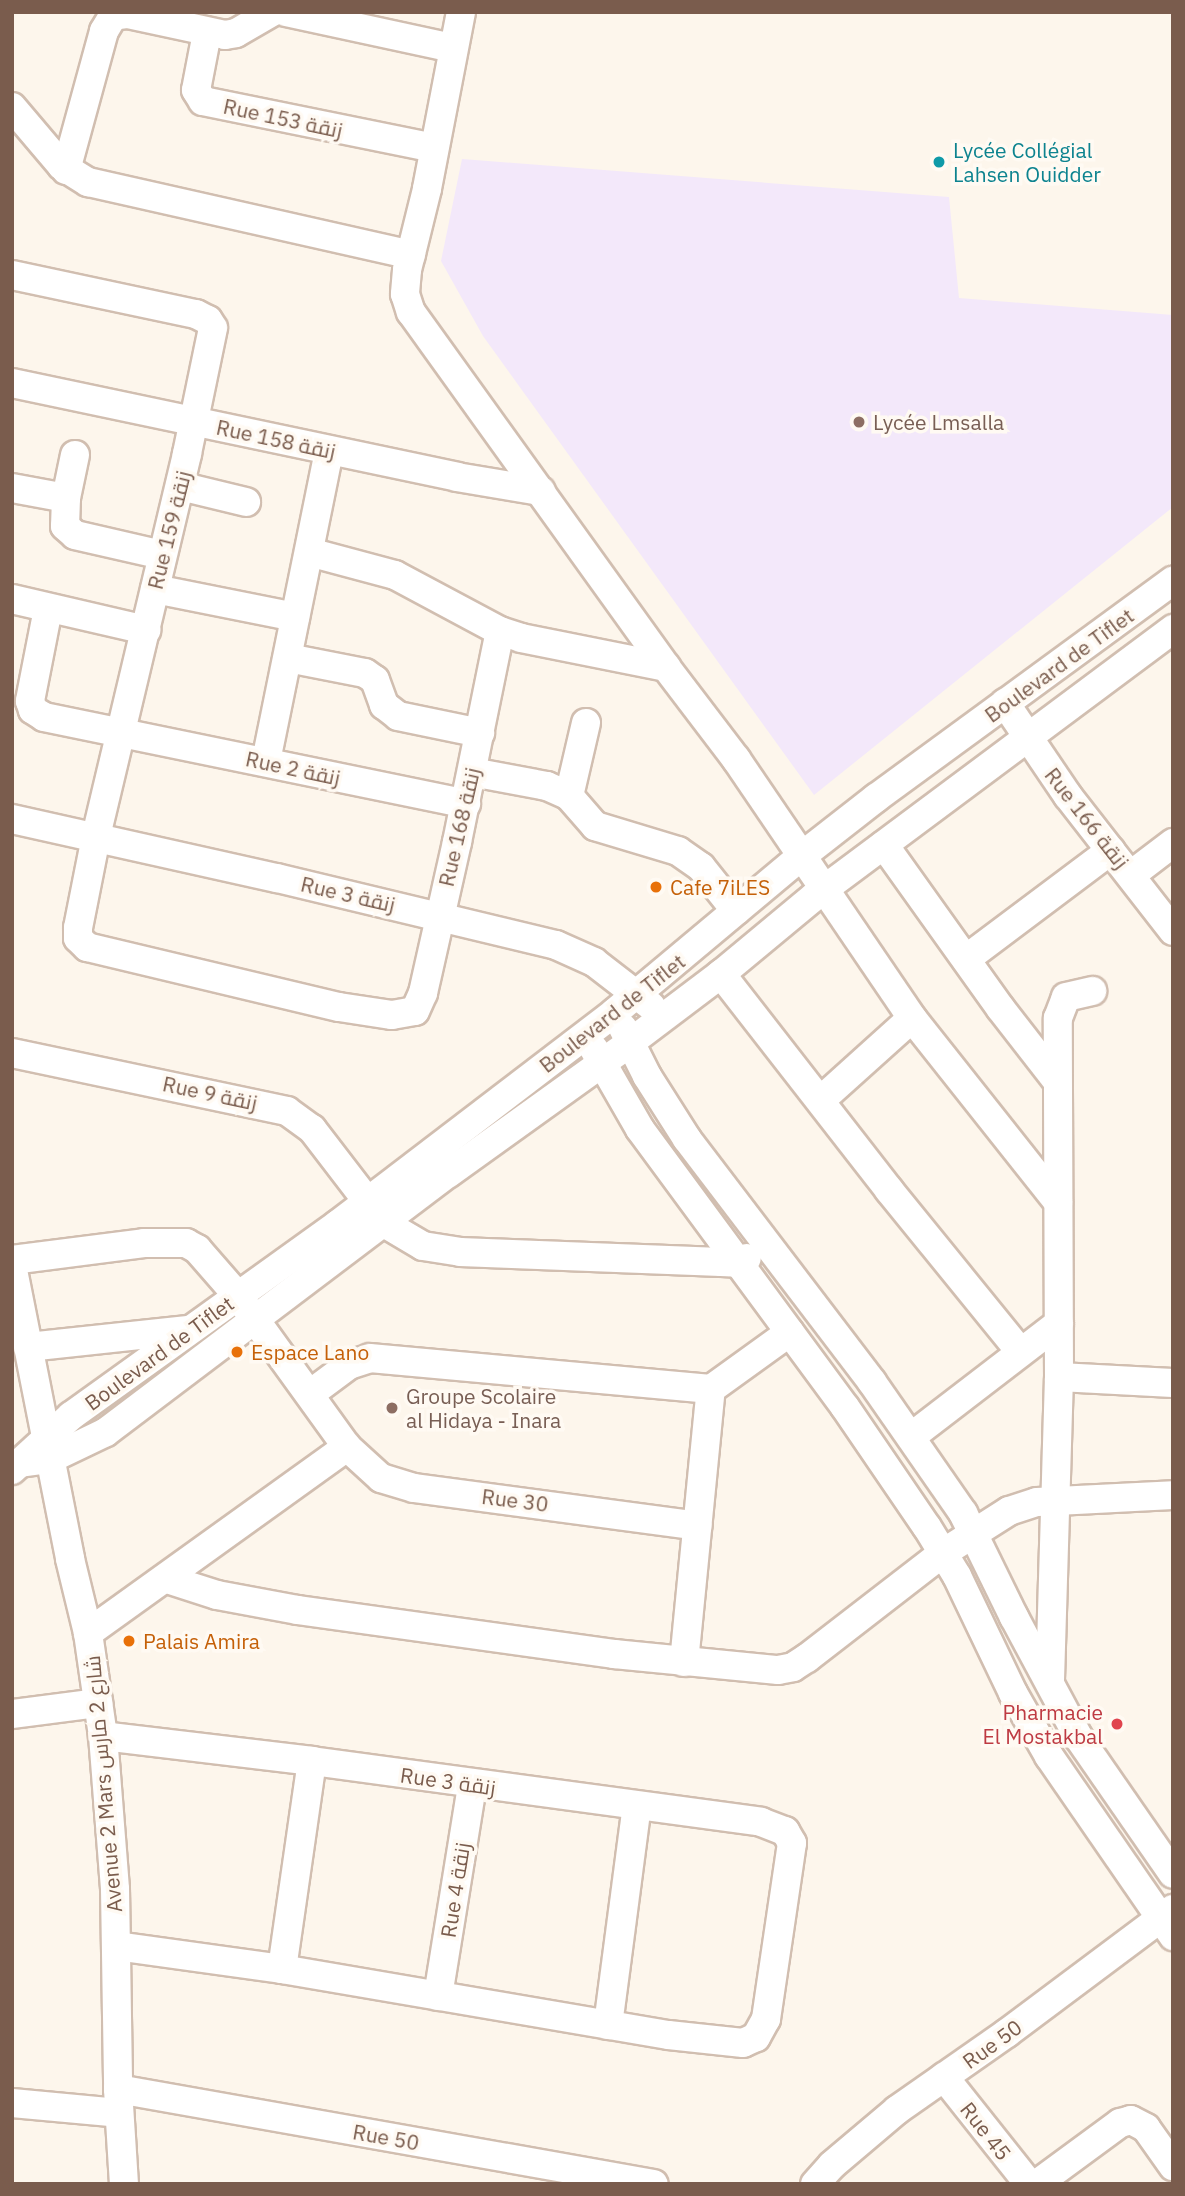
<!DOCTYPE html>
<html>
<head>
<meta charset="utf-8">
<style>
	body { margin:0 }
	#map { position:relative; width:1185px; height:2196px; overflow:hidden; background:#fdf6ec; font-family:"IBM Plex Sans",Cairo,sans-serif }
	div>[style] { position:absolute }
	.education>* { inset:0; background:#f3e8fa }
	.roads { filter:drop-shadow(2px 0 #d1beb0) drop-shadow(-2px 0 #d1beb0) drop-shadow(0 2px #d1beb0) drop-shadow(0 -2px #d1beb0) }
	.minor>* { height:28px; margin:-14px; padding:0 14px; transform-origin:14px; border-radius:14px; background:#fff }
	.dots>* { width:19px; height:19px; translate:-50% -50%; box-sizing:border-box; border:4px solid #fffaf3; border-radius:50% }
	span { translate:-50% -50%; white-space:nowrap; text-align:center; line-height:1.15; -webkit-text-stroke:7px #fffaf3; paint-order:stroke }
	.street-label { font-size:21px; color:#7a5c4d }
	.culture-label { font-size:21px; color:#0d838f }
	.left { translate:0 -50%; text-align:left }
	.education-label { font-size:21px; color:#785e54 }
	.food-label { font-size:21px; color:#c56008 }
	.health-label { font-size:21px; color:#be3a42 }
	.right { translate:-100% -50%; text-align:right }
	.frame { position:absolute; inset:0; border:14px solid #7a5c4d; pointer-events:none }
</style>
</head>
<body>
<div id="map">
	<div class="education">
		<i style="clip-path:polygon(462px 159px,949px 197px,959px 298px,1173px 315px,1173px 507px,814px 795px,483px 336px,441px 261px)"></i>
	</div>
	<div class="roads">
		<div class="minor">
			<i style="left:286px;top:12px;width:170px;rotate:12.2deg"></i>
			<i style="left:461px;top:12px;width:180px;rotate:100.9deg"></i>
			<i style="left:427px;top:189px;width:83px;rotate:103.9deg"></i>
			<i style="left:407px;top:270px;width:24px;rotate:95deg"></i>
			<i style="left:405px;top:294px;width:19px;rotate:72deg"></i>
			<i style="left:411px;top:312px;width:437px;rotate:54.3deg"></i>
			<i style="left:666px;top:667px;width:116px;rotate:52.7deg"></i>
			<i style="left:736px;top:759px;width:313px;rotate:55.8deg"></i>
			<i style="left:912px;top:1018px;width:235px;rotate:51.6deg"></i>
			<i style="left:207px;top:33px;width:58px;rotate:100.9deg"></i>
			<i style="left:196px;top:90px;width:13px;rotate:58deg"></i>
			<i style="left:203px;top:101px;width:236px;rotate:11.5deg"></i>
			<i style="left:12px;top:107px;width:77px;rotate:49.7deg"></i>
			<i style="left:62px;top:166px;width:31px;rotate:32deg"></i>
			<i style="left:88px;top:182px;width:331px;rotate:12.7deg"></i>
			<i style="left:66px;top:170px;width:144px;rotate:-74.7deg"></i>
			<i style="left:104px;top:31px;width:17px;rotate:-59deg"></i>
			<i style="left:113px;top:16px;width:15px;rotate:-8deg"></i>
			<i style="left:128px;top:14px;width:99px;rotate:12.2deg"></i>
			<i style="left:225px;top:35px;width:11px;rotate:-10deg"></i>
			<i style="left:236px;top:33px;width:42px;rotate:-30.3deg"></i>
			<i style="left:12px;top:275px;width:188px;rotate:12deg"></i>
			<i style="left:196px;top:314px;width:13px;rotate:27deg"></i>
			<i style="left:208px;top:320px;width:9px;rotate:58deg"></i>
			<i style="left:213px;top:328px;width:129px;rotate:101.7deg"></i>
			<i style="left:187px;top:454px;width:394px;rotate:103.4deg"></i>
			<i style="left:96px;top:837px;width:93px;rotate:101.2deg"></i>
			<i style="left:78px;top:928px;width:10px;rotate:90deg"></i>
			<i style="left:78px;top:938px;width:13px;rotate:45deg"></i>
			<i style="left:87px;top:947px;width:259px;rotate:13.4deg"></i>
			<i style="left:339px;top:1007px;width:54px;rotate:8.6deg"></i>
			<i style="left:392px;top:1015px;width:23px;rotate:-10deg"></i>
			<i style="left:415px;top:1011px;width:20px;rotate:-66deg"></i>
			<i style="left:423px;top:993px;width:155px;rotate:-77.3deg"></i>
			<i style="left:457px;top:842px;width:215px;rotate:-78.5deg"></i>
			<i style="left:12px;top:383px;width:455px;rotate:11.9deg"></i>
			<i style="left:457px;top:477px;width:85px;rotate:9.5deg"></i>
			<i style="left:180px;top:486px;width:68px;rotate:13.6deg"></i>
			<i style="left:12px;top:488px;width:55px;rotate:10.5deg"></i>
			<i style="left:66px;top:498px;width:28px;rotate:92deg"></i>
			<i style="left:65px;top:526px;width:13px;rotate:42deg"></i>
			<i style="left:75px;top:535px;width:89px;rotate:12.9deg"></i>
			<i style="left:66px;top:498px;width:44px;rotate:-78.2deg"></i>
			<i style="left:309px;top:552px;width:89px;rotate:15deg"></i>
			<i style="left:395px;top:575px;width:119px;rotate:28.1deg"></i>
			<i style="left:500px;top:631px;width:22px;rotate:18deg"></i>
			<i style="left:521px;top:638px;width:148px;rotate:11.3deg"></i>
			<i style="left:155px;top:589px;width:143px;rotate:11.3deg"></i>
			<i style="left:12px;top:599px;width:138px;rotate:13deg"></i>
			<i style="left:48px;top:609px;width:94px;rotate:101.1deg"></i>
			<i style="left:30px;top:701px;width:9px;rotate:72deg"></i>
			<i style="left:33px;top:710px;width:13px;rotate:32deg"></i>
			<i style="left:44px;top:717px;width:431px;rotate:11.6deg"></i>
			<i style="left:288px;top:658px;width:78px;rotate:11deg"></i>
			<i style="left:365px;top:673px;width:12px;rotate:35deg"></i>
			<i style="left:375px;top:680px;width:27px;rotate:70deg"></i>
			<i style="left:384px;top:705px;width:18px;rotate:38deg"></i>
			<i style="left:398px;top:716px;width:84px;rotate:11.7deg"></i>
			<i style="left:1005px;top:703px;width:112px;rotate:55.9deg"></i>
			<i style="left:1068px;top:796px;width:171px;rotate:52.1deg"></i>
			<i style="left:266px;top:761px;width:317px;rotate:-78.5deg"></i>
			<i style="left:472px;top:772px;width:76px;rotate:10.6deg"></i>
			<i style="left:547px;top:786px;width:24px;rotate:24deg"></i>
			<i style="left:569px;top:796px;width:40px;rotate:49deg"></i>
			<i style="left:595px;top:826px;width:87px;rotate:16.8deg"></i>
			<i style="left:678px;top:851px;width:28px;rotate:35deg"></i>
			<i style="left:701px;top:867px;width:56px;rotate:51.5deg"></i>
			<i style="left:569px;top:796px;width:75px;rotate:-76.9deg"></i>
			<i style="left:12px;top:819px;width:271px;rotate:12.6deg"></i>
			<i style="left:277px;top:878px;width:287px;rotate:13.5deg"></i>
			<i style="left:556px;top:945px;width:42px;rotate:24.1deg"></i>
			<i style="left:594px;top:962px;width:72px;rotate:37.7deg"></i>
			<i style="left:884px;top:845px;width:201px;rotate:54.5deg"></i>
			<i style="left:1001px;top:1009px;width:91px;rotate:52.1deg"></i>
			<i style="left:1131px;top:875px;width:53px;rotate:-37.3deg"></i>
			<i style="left:966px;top:959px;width:181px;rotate:-36.9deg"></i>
			<i style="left:721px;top:974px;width:274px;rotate:52.1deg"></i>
			<i style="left:889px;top:1190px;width:206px;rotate:50.9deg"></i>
			<i style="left:623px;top:1028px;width:54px;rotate:63.4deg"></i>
			<i style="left:647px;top:1076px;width:75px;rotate:57.6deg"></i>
			<i style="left:687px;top:1139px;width:305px;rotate:52.7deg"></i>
			<i style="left:872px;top:1382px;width:160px;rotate:55.2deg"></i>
			<i style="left:963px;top:1513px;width:116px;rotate:63.9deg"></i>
			<i style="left:1014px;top:1617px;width:137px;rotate:61.8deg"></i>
			<i style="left:1079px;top:1738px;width:165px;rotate:55.3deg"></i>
			<i style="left:594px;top:1049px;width:92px;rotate:60.1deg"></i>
			<i style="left:640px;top:1129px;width:345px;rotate:53.6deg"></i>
			<i style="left:845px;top:1407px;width:145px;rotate:55.7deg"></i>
			<i style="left:927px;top:1527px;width:57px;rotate:58.5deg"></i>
			<i style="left:957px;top:1576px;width:130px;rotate:64.4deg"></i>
			<i style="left:1013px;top:1693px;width:73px;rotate:60.3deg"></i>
			<i style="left:1049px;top:1756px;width:219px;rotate:55.4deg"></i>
			<i style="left:12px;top:1053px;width:281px;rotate:11.9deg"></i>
			<i style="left:287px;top:1111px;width:31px;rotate:36deg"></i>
			<i style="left:312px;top:1129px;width:118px;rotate:52.5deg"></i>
			<i style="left:384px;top:1223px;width:45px;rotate:30.5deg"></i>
			<i style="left:423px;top:1246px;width:37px;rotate:9deg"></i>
			<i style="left:460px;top:1252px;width:261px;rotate:2.2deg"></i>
			<i style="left:721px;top:1262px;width:17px;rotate:3deg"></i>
			<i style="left:738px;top:1263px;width:10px;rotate:-29deg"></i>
			<i style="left:821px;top:1100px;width:122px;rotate:-42deg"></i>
			<i style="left:12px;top:1260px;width:133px;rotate:-7.3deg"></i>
			<i style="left:144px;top:1243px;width:42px"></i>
			<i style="left:186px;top:1243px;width:13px;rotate:29deg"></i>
			<i style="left:197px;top:1249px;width:62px;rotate:48.9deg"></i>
			<i style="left:238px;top:1296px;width:186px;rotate:54.2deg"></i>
			<i style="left:347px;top:1447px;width:46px;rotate:42.4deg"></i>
			<i style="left:381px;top:1478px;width:34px;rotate:17deg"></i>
			<i style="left:414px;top:1488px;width:286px;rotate:7.6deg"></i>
			<i style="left:12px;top:1265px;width:300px;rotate:78.8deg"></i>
			<i style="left:70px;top:1559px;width:76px;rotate:76.3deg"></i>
			<i style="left:88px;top:1633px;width:104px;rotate:81.7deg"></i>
			<i style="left:103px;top:1736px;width:153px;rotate:85.5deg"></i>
			<i style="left:115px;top:1889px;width:200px;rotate:89.1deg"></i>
			<i style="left:118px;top:2089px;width:95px;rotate:86.4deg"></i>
			<i style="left:28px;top:1347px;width:161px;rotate:-6.1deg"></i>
			<i style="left:1059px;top:1377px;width:114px;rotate:3deg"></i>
			<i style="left:711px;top:1389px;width:97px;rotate:-35.8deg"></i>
			<i style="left:310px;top:1394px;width:49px;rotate:-36.6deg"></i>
			<i style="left:349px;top:1365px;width:22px;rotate:-18deg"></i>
			<i style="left:370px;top:1358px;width:342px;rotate:5.2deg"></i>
			<i style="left:912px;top:1436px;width:185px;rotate:-37.5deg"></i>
			<i style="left:20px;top:1463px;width:30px;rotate:-8deg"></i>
			<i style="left:50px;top:1459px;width:62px;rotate:-25.7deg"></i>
			<i style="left:106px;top:1432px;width:430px;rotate:-37.1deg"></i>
			<i style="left:449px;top:1173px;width:224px;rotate:-35.7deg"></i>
			<i style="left:631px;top:1042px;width:113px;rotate:-37.1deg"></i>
			<i style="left:721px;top:974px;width:122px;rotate:-39.7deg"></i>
			<i style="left:815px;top:896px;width:447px;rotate:-36.7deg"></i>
			<i style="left:12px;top:1470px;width:80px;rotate:-42.5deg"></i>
			<i style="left:71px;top:1416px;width:329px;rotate:-35.7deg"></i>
			<i style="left:338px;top:1224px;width:349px;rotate:-37.4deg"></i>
			<i style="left:615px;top:1012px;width:245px;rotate:-39.9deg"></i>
			<i style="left:803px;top:855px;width:93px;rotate:-38deg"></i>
			<i style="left:876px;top:798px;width:368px;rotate:-36.2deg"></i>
			<i style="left:167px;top:1579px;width:52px;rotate:17.7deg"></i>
			<i style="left:217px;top:1595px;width:82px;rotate:10.5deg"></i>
			<i style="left:298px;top:1610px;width:319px;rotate:7.9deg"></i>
			<i style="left:614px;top:1654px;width:165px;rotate:5.6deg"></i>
			<i style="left:778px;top:1670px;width:15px;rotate:-11deg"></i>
			<i style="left:793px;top:1667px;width:17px;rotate:-33deg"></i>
			<i style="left:807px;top:1658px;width:172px;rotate:-37.7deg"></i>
			<i style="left:943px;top:1553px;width:78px;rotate:-32.5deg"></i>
			<i style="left:1009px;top:1511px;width:29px;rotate:-18deg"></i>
			<i style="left:1037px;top:1502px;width:136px;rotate:-2.9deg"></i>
			<i style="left:88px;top:1633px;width:319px;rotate:-35.7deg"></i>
			<i style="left:684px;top:1662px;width:274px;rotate:-84.4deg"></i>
			<i style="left:1050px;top:1680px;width:303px;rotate:-88.3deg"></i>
			<i style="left:1059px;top:1377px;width:359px;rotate:-90.2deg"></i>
			<i style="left:1058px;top:1018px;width:22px;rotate:-69deg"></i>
			<i style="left:1066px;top:997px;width:27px;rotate:-13deg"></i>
			<i style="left:12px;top:1714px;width:87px;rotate:-7.3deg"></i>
			<i style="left:103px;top:1736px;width:210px;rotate:6.8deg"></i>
			<i style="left:312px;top:1761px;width:453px;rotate:7.7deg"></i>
			<i style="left:761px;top:1822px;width:26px;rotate:21deg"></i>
			<i style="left:785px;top:1831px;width:14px;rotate:60deg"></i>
			<i style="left:792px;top:1843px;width:178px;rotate:98.4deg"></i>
			<i style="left:766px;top:2019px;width:21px;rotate:119deg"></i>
			<i style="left:756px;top:2037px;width:14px;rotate:155deg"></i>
			<i style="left:743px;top:2043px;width:75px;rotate:-173.9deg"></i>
			<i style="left:668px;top:2035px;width:392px;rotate:-170.3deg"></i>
			<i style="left:282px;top:1969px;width:167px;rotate:-172.1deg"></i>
			<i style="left:282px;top:1969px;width:210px;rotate:-81.8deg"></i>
			<i style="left:438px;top:1996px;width:214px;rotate:-80.8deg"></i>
			<i style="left:608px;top:2025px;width:221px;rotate:-82.5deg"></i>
			<i style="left:944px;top:2077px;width:137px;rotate:51.5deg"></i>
			<i style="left:118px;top:2089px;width:544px;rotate:10.05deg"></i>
			<i style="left:12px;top:2103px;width:107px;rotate:5.3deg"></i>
			<i style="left:815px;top:2184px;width:25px;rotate:-48deg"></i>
			<i style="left:832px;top:2165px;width:85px;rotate:-40.2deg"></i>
			<i style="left:897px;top:2110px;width:134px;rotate:-35deg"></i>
			<i style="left:1007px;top:2033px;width:207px;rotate:-36.8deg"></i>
			<i style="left:1037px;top:2184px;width:103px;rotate:-36.3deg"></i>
			<i style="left:1120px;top:2123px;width:11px;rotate:-15deg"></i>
			<i style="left:1131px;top:2120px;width:17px;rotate:28deg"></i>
			<i style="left:1146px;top:2128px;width:47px;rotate:54.6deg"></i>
		</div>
	</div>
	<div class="dots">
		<i style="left:939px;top:162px;background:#0f9aa8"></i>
		<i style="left:859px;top:422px;background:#8d6e63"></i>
		<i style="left:656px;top:887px;background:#e8710a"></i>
		<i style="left:237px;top:1352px;background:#e8710a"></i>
		<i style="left:392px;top:1408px;background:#8d6e63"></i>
		<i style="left:129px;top:1641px;background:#e8710a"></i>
		<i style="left:1117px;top:1724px;background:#e0444e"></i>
	</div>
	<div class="street-label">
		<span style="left:283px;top:118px;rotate:12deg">Rue 153 زنقة</span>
		<span style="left:276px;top:439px;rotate:12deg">Rue 158 زنقة</span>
		<span style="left:169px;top:530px;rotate:-76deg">Rue 159 زنقة</span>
		<span style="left:1059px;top:665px;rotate:-36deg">Boulevard de Tiflet</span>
		<span style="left:293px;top:768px;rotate:12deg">Rue 2 زنقة</span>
		<span style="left:1087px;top:818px;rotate:52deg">Rue 166 زنقة</span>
		<span style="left:459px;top:827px;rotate:-77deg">Rue 168 زنقة</span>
		<span style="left:348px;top:894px;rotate:13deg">Rue 3 زنقة</span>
		<span style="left:612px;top:1013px;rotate:-38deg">Boulevard de Tiflet</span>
		<span style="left:210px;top:1093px;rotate:12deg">Rue 9 زنقة</span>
		<span style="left:159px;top:1353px;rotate:-36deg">Boulevard de Tiflet</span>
		<span style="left:515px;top:1500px;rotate:7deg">Rue 30</span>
		<span style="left:448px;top:1781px;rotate:8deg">Rue 3 زنقة</span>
		<span style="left:103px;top:1784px;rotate:-95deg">Avenue 2 Mars شارع 2 مارس</span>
		<span style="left:455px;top:1890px;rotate:-81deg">Rue 4 زنقة</span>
		<span style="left:992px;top:2044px;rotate:-36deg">Rue 50</span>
		<span style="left:986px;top:2131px;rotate:52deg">Rue 45</span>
		<span style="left:386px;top:2137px;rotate:10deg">Rue 50</span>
	</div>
	<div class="culture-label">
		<span class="left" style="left:953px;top:162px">Lycée Collégial<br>Lahsen Ouidder</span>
	</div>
	<div class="education-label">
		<span class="left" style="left:873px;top:422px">Lycée Lmsalla</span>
		<span class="left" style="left:406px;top:1408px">Groupe Scolaire<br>al Hidaya - Inara</span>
	</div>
	<div class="food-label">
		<span class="left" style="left:670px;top:887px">Cafe 7iLES</span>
		<span class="left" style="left:251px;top:1352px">Espace Lano</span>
		<span class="left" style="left:143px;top:1641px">Palais Amira</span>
	</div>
	<div class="health-label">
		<span class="right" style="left:1103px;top:1724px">Pharmacie<br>El Mostakbal</span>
	</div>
	<div class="frame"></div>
</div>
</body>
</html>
